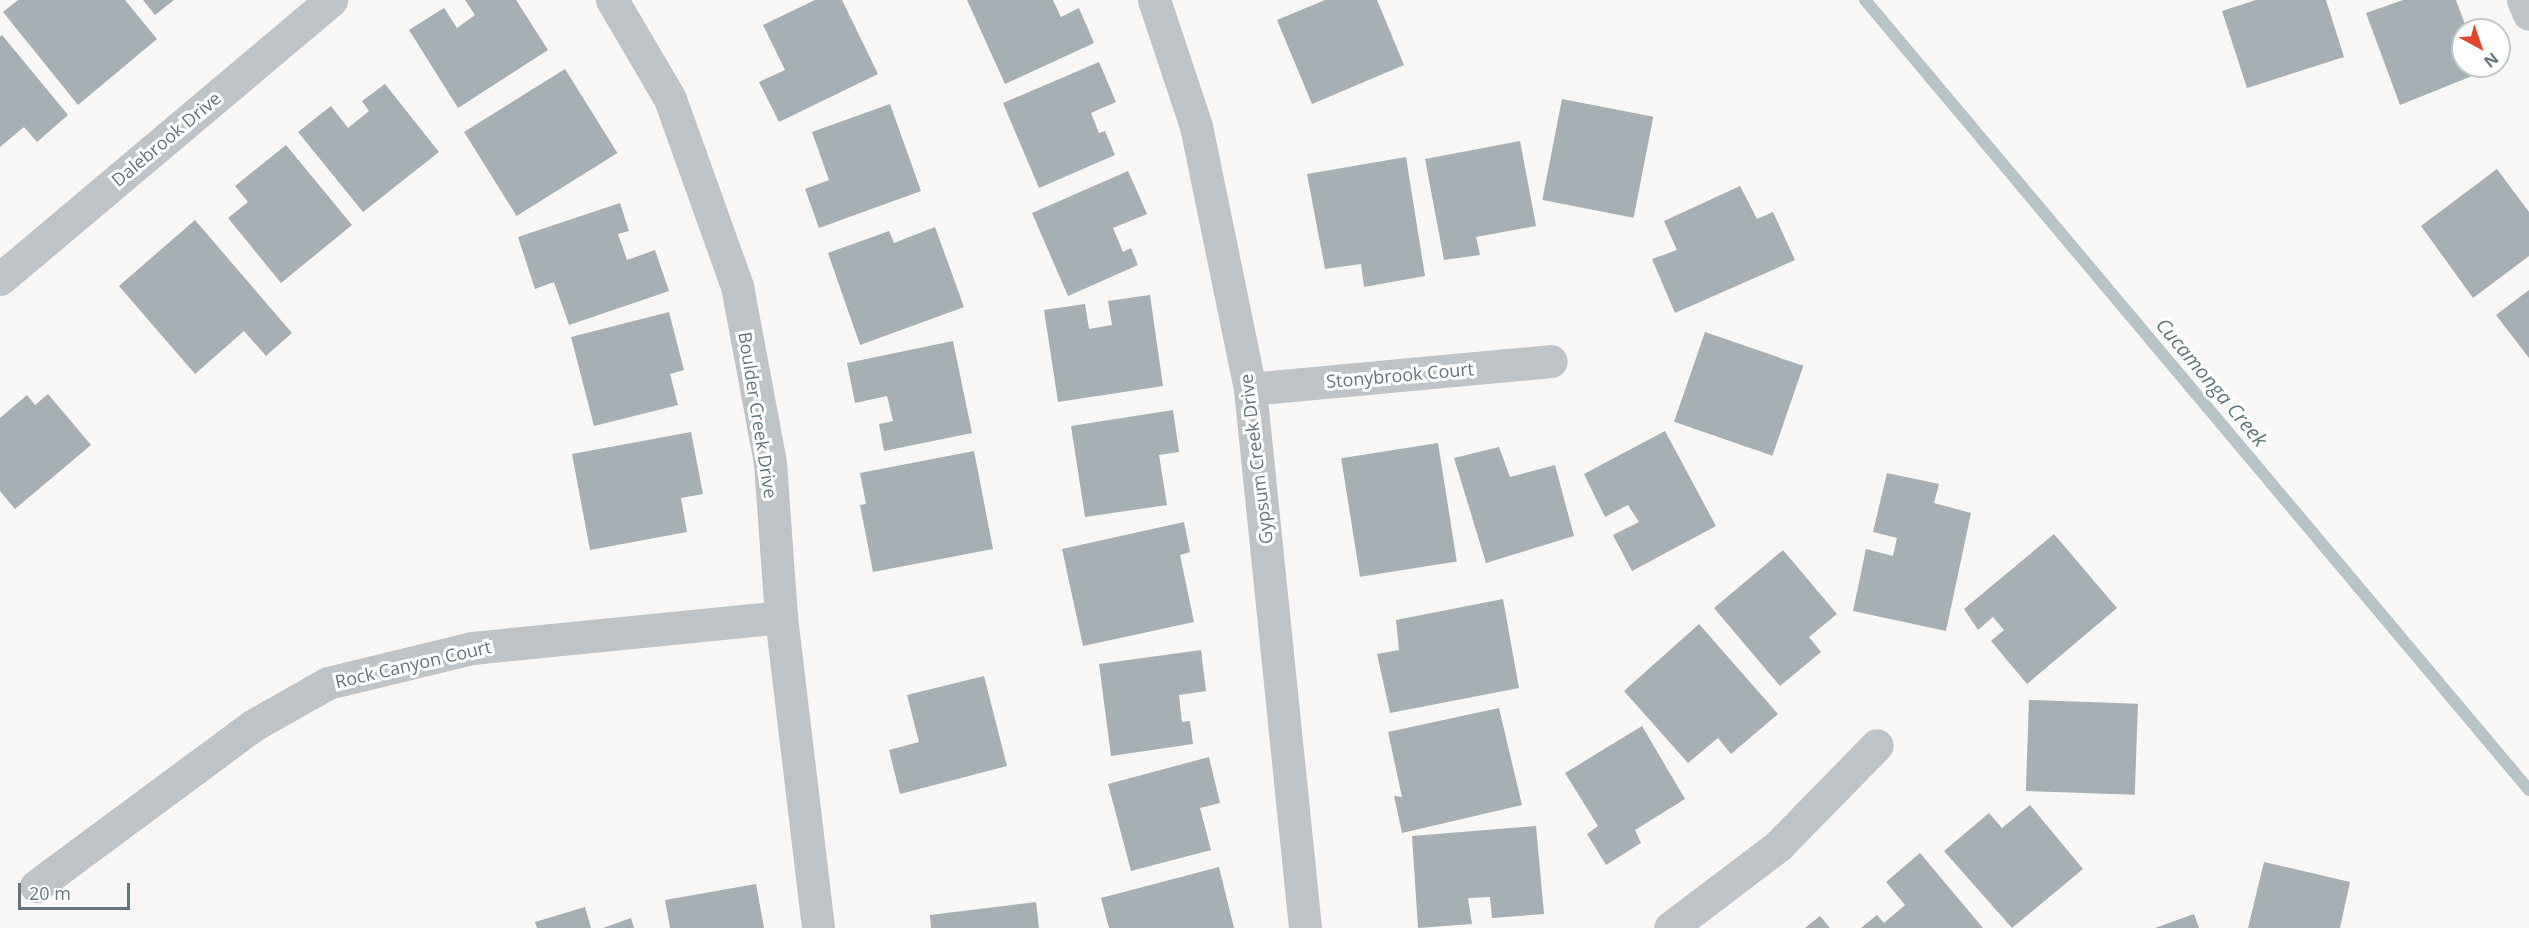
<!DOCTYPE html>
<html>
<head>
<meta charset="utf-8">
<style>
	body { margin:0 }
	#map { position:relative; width:2529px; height:928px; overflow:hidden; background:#f8f7f5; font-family:"Open Sans",sans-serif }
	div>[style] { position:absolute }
	.stream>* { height:12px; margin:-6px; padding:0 6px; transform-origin:6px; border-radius:6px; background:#b6c4c7 }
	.building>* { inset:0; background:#a5afb4; transform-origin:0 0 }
	.minor>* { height:33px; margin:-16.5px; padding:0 16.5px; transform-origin:16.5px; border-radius:16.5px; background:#bec3c7 }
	span { translate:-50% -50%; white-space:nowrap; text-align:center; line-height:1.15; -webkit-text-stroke:6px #fff; paint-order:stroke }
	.street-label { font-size:18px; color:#63757f }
	.water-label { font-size:20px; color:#5e757a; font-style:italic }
	.north { position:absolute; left:2451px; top:18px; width:60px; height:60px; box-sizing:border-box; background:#fff; border:2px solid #c1c8cc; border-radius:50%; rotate:140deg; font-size:16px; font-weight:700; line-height:24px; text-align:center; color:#63757f }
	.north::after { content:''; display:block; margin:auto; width:21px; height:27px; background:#e0472c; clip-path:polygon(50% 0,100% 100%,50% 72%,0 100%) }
	.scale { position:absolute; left:18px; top:883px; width:112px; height:27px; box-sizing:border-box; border:3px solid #63757f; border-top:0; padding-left:8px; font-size:18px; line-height:21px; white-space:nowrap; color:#63757f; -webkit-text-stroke:4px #fff; paint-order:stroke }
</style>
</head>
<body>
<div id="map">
	<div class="stream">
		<i style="left:1865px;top:0;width:1032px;rotate:49.95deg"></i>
	</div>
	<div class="building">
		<i style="clip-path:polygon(18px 0,125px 0,157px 39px,78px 105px,3px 12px)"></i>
		<i style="clip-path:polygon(143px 0,174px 0,155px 15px)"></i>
		<i style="clip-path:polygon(465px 0,516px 0,548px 50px,458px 108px,409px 30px,444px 8px,457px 28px,475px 15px)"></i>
		<i style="clip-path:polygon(815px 0,842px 0,878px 74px,779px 122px,759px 82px,785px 70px,763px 25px)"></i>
		<i style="clip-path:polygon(967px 0,1053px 0,1061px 17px,1079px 8px,1094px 43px,1005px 84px)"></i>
		<i style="clip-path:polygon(1325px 0,1377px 0,1404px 65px,1312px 104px,1277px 20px)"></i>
		<i style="clip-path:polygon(2256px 0,2326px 0,2344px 57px,2247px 88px,2222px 11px)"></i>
		<i style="clip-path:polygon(2403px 0,2456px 0,2467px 30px,2463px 30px,2463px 66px,2480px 66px,2482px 72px,2400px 105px,2366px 13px)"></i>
		<i style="clip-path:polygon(2px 35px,68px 115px,37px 142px,24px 127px,0 147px,0 37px)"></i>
		<i style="clip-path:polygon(1099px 62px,1116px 102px,1091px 113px,1099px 133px,1105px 131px,1115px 155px,1039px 188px,1003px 103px)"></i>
		<i style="left:565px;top:69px;width:99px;height:119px;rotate:58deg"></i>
		<i style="clip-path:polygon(385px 84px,439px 152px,363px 212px,298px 132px,331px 106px,348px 128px,369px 111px,362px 101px)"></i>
		<i style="left:1562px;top:99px;width:93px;height:103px;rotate:11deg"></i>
		<i style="clip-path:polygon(890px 104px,921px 191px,819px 228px,805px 189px,829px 180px,812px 132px)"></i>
		<i style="clip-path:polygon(1520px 141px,1536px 226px,1476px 237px,1480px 255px,1444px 260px,1425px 159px)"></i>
		<i style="clip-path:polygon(286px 145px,352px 225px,281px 283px,228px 218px,248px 202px,235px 186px)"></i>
		<i style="clip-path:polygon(1406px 157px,1425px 276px,1364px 287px,1361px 264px,1325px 269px,1307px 174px)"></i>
		<i style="clip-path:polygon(2497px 169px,2529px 212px,2529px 256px,2473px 298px,2421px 226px)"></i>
		<i style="clip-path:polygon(1128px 171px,1147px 214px,1113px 228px,1123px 252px,1131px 248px,1138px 265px,1068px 296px,1032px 213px)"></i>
		<i style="clip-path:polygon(1740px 186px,1757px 219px,1773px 212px,1795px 260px,1675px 313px,1652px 259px,1677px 250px,1664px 221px)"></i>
		<i style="clip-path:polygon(620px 203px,629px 231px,618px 234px,627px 260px,655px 250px,669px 291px,569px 325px,554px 282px,535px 289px,518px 237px)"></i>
		<i style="clip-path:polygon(195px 220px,292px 333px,266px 356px,244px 331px,195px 374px,119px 286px)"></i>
		<i style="clip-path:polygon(935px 227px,964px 307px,860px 345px,828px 253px,889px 231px,894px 243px)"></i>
		<i style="clip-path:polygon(2529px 290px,2529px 358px,2496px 315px)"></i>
		<i style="clip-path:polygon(1150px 295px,1163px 386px,1058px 402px,1044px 310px,1085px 304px,1089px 329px,1112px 325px,1108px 301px)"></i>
		<i style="clip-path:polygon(669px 312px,684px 370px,670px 374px,678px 405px,594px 426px,571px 337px)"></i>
		<i style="left:1705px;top:332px;width:104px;height:95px;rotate:19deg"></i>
		<i style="clip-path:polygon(953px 341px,972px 433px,884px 451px,879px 424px,893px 421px,887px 396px,855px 403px,847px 363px)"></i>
		<i style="clip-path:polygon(48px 394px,91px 445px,15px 509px,0 491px,0 418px,27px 395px,35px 405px)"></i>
		<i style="clip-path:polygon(1173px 410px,1179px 452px,1159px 455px,1167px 505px,1085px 517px,1071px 426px)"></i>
		<i style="clip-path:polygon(1665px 431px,1716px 526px,1632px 571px,1613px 535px,1639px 522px,1628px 505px,1605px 517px,1584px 474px)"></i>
		<i style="clip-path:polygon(691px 432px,703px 494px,681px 498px,687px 532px,590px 550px,572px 454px)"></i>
		<i style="left:1438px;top:443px;width:120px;height:98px;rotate:81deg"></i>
		<i style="clip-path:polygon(1499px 447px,1510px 477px,1555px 465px,1574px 536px,1486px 563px,1454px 458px)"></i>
		<i style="clip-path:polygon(974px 451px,993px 549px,873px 572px,860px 505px,866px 504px,860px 473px)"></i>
		<i style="clip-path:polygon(1887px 473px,1939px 484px,1934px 503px,1971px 513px,1946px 631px,1853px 611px,1866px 549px,1893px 556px,1897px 538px,1873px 532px)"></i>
		<i style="clip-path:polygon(1184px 522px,1190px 552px,1180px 555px,1194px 622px,1083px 646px,1062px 549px)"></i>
		<i style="clip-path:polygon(2054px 534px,2117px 608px,2027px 684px,1991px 641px,2004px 630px,1993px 617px,1978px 630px,1964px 609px)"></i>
		<i style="clip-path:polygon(1783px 550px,1837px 614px,1809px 637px,1821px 652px,1780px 686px,1714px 608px)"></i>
		<i style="clip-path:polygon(1503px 599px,1519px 688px,1390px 713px,1377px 654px,1399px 650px,1396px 620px)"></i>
		<i style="clip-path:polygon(1699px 624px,1778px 714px,1731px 754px,1718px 738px,1688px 763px,1624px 691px)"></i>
		<i style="clip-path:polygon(1201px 650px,1206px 691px,1179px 695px,1182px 722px,1190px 721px,1193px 744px,1111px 756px,1099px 664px)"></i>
		<i style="clip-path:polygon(984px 676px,1007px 766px,900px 794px,889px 750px,919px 742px,907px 695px)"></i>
		<i style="left:2029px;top:700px;width:109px;height:91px;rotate:2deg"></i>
		<i style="clip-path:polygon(1499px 708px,1522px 805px,1402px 833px,1394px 796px,1402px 797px,1388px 732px)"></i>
		<i style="clip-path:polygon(1642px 726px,1685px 799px,1635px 830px,1641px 843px,1606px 865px,1587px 834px,1598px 826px,1565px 773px)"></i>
		<i style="clip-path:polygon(1209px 757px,1220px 803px,1200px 808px,1211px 850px,1131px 871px,1108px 784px)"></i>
		<i style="clip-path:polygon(2030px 805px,2083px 869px,2012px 928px,1944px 851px,1989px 813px,2002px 828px)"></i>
		<i style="clip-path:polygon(1536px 826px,1544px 914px,1492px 918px,1490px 897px,1468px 898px,1472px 924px,1418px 928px,1412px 836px)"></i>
		<i style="clip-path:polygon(1920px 853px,1983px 928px,1861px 928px,1877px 915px,1884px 923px,1905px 905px,1886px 882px)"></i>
		<i style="clip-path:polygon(2264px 862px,2350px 882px,2340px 928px,2248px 928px)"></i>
		<i style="clip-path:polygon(1219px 867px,1234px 928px,1109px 928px,1101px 898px)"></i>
		<i style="clip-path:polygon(756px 884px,764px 928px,670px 928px,665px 900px)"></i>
		<i style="clip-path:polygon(1036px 902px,1039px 928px,931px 928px,930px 915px)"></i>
		<i style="clip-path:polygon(585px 907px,591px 928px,537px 928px,535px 922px)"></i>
		<i style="clip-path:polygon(2194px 914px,2199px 928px,2155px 928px)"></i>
		<i style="clip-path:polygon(1820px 916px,1830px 928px,1805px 928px)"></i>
		<i style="clip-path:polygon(631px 918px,634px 928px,603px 928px)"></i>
	</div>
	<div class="minor">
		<i style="left:612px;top:0;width:115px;rotate:59.6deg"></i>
		<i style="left:670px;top:99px;width:199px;rotate:70.3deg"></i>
		<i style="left:737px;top:286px;width:180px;rotate:79.4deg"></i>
		<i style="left:770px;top:463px;width:154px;rotate:85.9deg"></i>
		<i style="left:781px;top:617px;width:313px;rotate:83.2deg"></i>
		<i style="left:1154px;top:0;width:133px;rotate:71.6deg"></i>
		<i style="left:1196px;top:126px;width:268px;rotate:78.4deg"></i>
		<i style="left:1250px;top:389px;width:542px;rotate:84.17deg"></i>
		<i style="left:2523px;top:0;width:15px;rotate:67deg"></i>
		<i style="left:0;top:279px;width:433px;rotate:-40.1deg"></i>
		<i style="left:1250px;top:389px;width:302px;rotate:-5.3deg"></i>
		<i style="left:36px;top:886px;width:269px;rotate:-36.5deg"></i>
		<i style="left:252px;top:726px;width:87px;rotate:-29.5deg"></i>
		<i style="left:328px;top:683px;width:148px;rotate:-13.7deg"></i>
		<i style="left:472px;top:648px;width:311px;rotate:-5.7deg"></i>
		<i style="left:1670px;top:928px;width:136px;rotate:-37.2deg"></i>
		<i style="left:1778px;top:846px;width:141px;rotate:-45.6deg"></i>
	</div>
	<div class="street-label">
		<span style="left:166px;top:139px;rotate:-40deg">Dalebrook Drive</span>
		<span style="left:1400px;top:375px;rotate:-5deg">Stonybrook Court</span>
		<span style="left:758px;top:415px;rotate:81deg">Boulder Creek Drive</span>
		<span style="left:1256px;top:459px;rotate:-97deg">Gypsum Creek Drive</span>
		<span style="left:413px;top:664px;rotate:-13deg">Rock Canyon Court</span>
	</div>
	<div class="water-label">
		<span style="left:2212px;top:382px;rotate:50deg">Cucamonga Creek</span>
	</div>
	<div class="north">N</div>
	<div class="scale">20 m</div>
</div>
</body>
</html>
